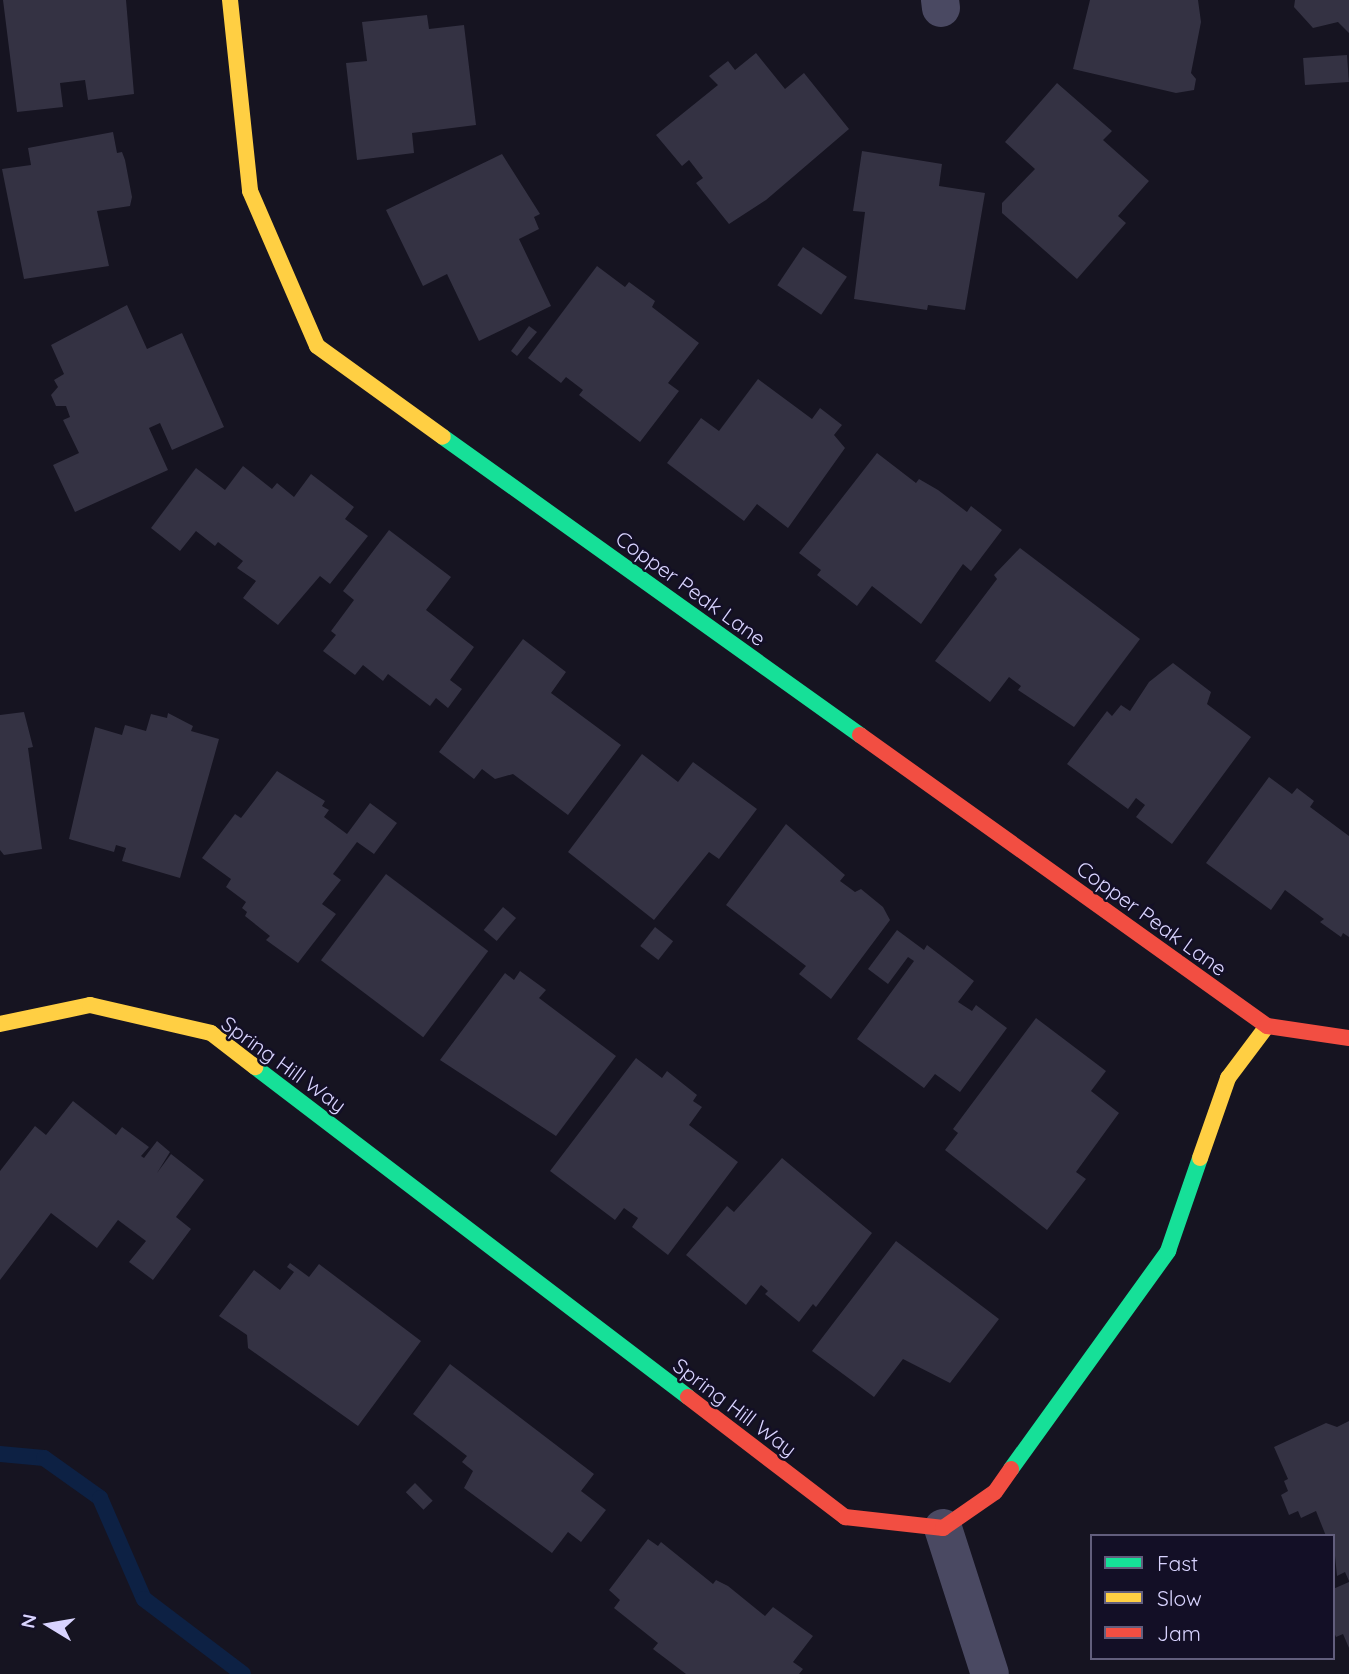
<!DOCTYPE html>
<html>
<head>
<meta charset="utf-8">
<style>
	body { margin:0 }
	#map { position:relative; width:1349px; height:1674px; overflow:hidden; background:#161421; font-family:Quicksand,sans-serif }
	div>[style] { position:absolute }
	.stream>* { height:16px; margin:-8px; padding:0 8px; transform-origin:8px; border-radius:8px; background:#0d2144 }
	.building>* { inset:0; background:#343243; transform-origin:0 0 }
	.street>* { height:38px; margin:-19px; padding:0 19px; transform-origin:19px; border-radius:19px; background:#4a4962 }
	.fast>* { height:16px; margin:-8px; padding:0 8px; transform-origin:8px; border-radius:8px; background:#16e098 }
	.slow>* { height:16px; margin:-8px; padding:0 8px; transform-origin:8px; border-radius:8px; background:#ffcf43 }
	.jam>* { height:16px; margin:-8px; padding:0 8px; transform-origin:8px; border-radius:8px; background:#f24e42 }
	span { translate:-50% -50%; white-space:nowrap; text-align:center; line-height:1.15; -webkit-text-stroke:5px #130f26; paint-order:stroke }
	.street-label { font-size:21px; color:#d9d4ff }
	.legend { position:absolute; left:1090px; top:1534px; width:245px; height:126px; box-sizing:border-box; background:#130f26; border:2px solid #625e7d; margin:0; padding:9px 12px; list-style:none; font-size:21px; color:#d9d4ff }
	.legend li { display:flex; align-items:center; gap:14px; height:35px }
	.legend b { width:35px; border:2px solid #625e7d }
	.north { position:absolute; left:14px; top:1590px; width:70px; height:70px; -webkit-text-stroke:5px #130f26; paint-order:stroke; rotate:281deg; font-size:19px; font-weight:700; line-height:28px; text-align:center; color:#d9d4ff }
	.north::after { content:''; display:block; margin:auto; width:24px; height:32px; background:#d9d4ff; clip-path:polygon(50% 0,100% 100%,50% 72%,0 100%) }
</style>
</head>
<body>
<div id="map">
	<div class="stream">
		<i style="left:0;top:1454px;width:44px;rotate:5.2deg"></i>
		<i style="left:44px;top:1458px;width:69px;rotate:35.5deg"></i>
		<i style="left:100px;top:1498px;width:110px;rotate:66.5deg"></i>
		<i style="left:144px;top:1599px;width:124px;rotate:37.1deg"></i>
	</div>
	<div class="building">
		<i style="clip-path:polygon(3px 0,126px 0,134px 94px,88px 100px,85px 80px,60px 83px,63px 107px,17px 112px)"></i>
		<i style="clip-path:polygon(1090px 0,1198px 0,1201px 22px,1191px 73px,1196px 79px,1194px 90px,1176px 93px,1073px 69px)"></i>
		<i style="clip-path:polygon(1295px 0,1349px 0,1349px 33px,1338px 22px,1313px 28px,1294px 7px)"></i>
		<i style="clip-path:polygon(427px 15px,429px 29px,464px 25px,476px 125px,412px 133px,414px 153px,357px 160px,346px 63px,367px 61px,362px 22px)"></i>
		<i style="clip-path:polygon(756px 53px,785px 89px,804px 73px,849px 129px,766px 200px,729px 224px,696px 183px,703px 178px,689px 160px,682px 166px,656px 135px,718px 85px,709px 76px,728px 61px,735px 70px)"></i>
		<i style="left:1347px;top:55px;width:27px;height:44px;rotate:86deg"></i>
		<i style="clip-path:polygon(1057px 83px,1112px 131px,1103px 140px,1149px 181px,1118px 216px,1126px 223px,1077px 279px,1002px 213px,1002px 203px,1035px 169px,1005px 142px)"></i>
		<i style="clip-path:polygon(113px 132px,117px 153px,122px 152px,125px 160px,132px 197px,130px 206px,97px 211px,109px 266px,24px 279px,2px 169px,31px 165px,28px 148px)"></i>
		<i style="clip-path:polygon(862px 151px,942px 164px,939px 186px,985px 193px,965px 310px,928px 305px,927px 310px,854px 299px,865px 212px,853px 211px)"></i>
		<i style="clip-path:polygon(502px 154px,540px 214px,534px 217px,539px 229px,519px 239px,551px 306px,479px 341px,447px 274px,423px 286px,386px 210px)"></i>
		<i style="left:803px;top:247px;width:53px;height:46px;rotate:34deg"></i>
		<i style="clip-path:polygon(597px 266px,625px 287px,629px 282px,655px 301px,652px 307px,699px 343px,668px 383px,679px 391px,640px 442px,579px 395px,583px 390px,566px 377px,561px 383px,528px 358px)"></i>
		<i style="clip-path:polygon(127px 305px,147px 349px,182px 333px,224px 427px,172px 450px,160px 423px,149px 428px,168px 470px,75px 512px,53px 465px,79px 453px,63px 420px,70px 417px,66px 406px,56px 406px,51px 395px,58px 387px,54px 380px,64px 374px,51px 345px)"></i>
		<i style="clip-path:polygon(529px 326px,537px 332px,517px 356px,511px 351px)"></i>
		<i style="clip-path:polygon(758px 379px,812px 419px,820px 408px,842px 425px,834px 435px,845px 448px,788px 528px,757px 504px,744px 521px,667px 463px,701px 418px,719px 431px)"></i>
		<i style="clip-path:polygon(877px 453px,916px 483px,919px 479px,938px 490px,967px 512px,971px 506px,1002px 530px,971px 571px,963px 564px,921px 624px,872px 586px,857px 606px,817px 575px,821px 570px,799px 553px)"></i>
		<i style="clip-path:polygon(243px 466px,272px 489px,277px 483px,294px 497px,311px 474px,354px 507px,345px 519px,368px 536px,330px 584px,320px 576px,278px 625px,243px 598px,256px 581px,237px 568px,243px 561px,218px 542px,215px 546px,196px 531px,180px 551px,151px 528px,196px 468px,225px 490px)"></i>
		<i style="clip-path:polygon(389px 530px,451px 577px,426px 610px,474px 647px,450px 680px,462px 689px,448px 708px,436px 698px,430px 706px,388px 674px,383px 681px,363px 665px,355px 675px,323px 651px,336px 635px,331px 631px,354px 600px,343px 591px)"></i>
		<i style="clip-path:polygon(1020px 548px,1140px 639px,1074px 727px,1018px 690px,1021px 686px,1009px 677px,990px 702px,935px 661px,997px 579px,994px 575px)"></i>
		<i style="clip-path:polygon(523px 639px,566px 672px,551px 693px,621px 745px,568px 815px,513px 774px,495px 779px,482px 769px,474px 779px,439px 752px)"></i>
		<i style="clip-path:polygon(1173px 663px,1211px 692px,1207px 704px,1251px 737px,1172px 844px,1136px 817px,1145px 805px,1136px 798px,1128px 809px,1067px 764px,1107px 711px,1112px 716px,1121px 705px,1130px 711px,1149px 682px)"></i>
		<i style="clip-path:polygon(24px 712px,33px 747px,28px 748px,42px 849px,4px 855px,0 850px,0 715px)"></i>
		<i style="clip-path:polygon(168px 713px,193px 726px,191px 731px,219px 739px,180px 878px,122px 861px,126px 848px,116px 845px,114px 852px,69px 839px,95px 727px,122px 735px,125px 725px,146px 731px,151px 714px,167px 718px)"></i>
		<i style="clip-path:polygon(642px 754px,678px 782px,693px 762px,757px 809px,719px 859px,709px 852px,654px 920px,568px 852px)"></i>
		<i style="clip-path:polygon(277px 771px,325px 801px,322px 806px,329px 810px,324px 817px,347px 834px,370px 803px,397px 823px,374px 854px,357px 842px,333px 874px,341px 880px,322px 904px,336px 914px,298px 963px,266px 940px,270px 936px,245px 916px,247px 912px,242px 908px,246px 902px,226px 887px,231px 879px,202px 858px,235px 814px,241px 818px)"></i>
		<i style="clip-path:polygon(1269px 777px,1292px 794px,1297px 788px,1314px 801px,1310px 807px,1349px 836px,1349px 937px,1343px 933px,1341px 937px,1320px 922px,1324px 919px,1285px 890px,1271px 910px,1206px 863px)"></i>
		<i style="clip-path:polygon(786px 824px,845px 875px,840px 881px,855px 892px,861px 889px,883px 907px,890px 920px,831px 999px,799px 974px,806px 966px,726px 905px)"></i>
		<i style="left:386px;top:874px;width:128px;height:108px;rotate:37deg"></i>
		<i style="left:503px;top:907px;width:17px;height:30px;rotate:40deg"></i>
		<i style="left:655px;top:927px;width:23px;height:24px;rotate:38deg"></i>
		<i style="clip-path:polygon(897px 930px,924px 950px,927px 945px,974px 981px,958px 1002px,972px 1011px,976px 1005px,1007px 1028px,960px 1092px,935px 1074px,924px 1088px,857px 1039px,914px 961px,908px 957px,888px 984px,868px 969px)"></i>
		<i style="clip-path:polygon(520px 971px,546px 990px,539px 998px,616px 1056px,556px 1136px,440px 1060px,505px 973px,514px 980px)"></i>
		<i style="clip-path:polygon(1036px 1018px,1106px 1071px,1091px 1091px,1119px 1113px,1076px 1172px,1086px 1179px,1047px 1230px,945px 1150px,958px 1133px,953px 1129px)"></i>
		<i style="clip-path:polygon(636px 1058px,662px 1078px,667px 1071px,697px 1095px,693px 1101px,702px 1107px,689px 1125px,738px 1162px,668px 1255px,632px 1227px,638px 1218px,624px 1208px,615px 1220px,550px 1171px)"></i>
		<i style="clip-path:polygon(73px 1101px,116px 1135px,122px 1127px,149px 1147px,141px 1156px,144px 1158px,157px 1141px,170px 1152px,157px 1173px,171px 1154px,204px 1180px,176px 1217px,191px 1229px,153px 1280px,129px 1262px,146px 1241px,118px 1220px,97px 1248px,51px 1213px,0 1280px,0 1171px,35px 1126px,46px 1135px)"></i>
		<i style="clip-path:polygon(782px 1158px,872px 1233px,816px 1307px,813px 1304px,799px 1322px,765px 1294px,768px 1291px,761px 1285px,746px 1305px,686px 1255px,727px 1206px,734px 1212px)"></i>
		<i style="clip-path:polygon(896px 1241px,999px 1319px,950px 1383px,903px 1359px,874px 1397px,812px 1351px)"></i>
		<i style="clip-path:polygon(290px 1263px,309px 1277px,319px 1264px,421px 1341px,358px 1426px,248px 1348px,247px 1335px,219px 1316px,254px 1270px,280px 1290px,294px 1272px,287px 1267px)"></i>
		<i style="clip-path:polygon(450px 1364px,594px 1474px,581px 1491px,606px 1510px,581px 1542px,568px 1532px,552px 1553px,464px 1488px,473px 1471px,462px 1462px,467px 1456px,413px 1414px)"></i>
		<i style="clip-path:polygon(1349px 1421px,1349px 1581px,1345px 1572px,1337px 1576px,1333px 1536px,1326px 1536px,1316px 1511px,1301px 1518px,1298px 1511px,1289px 1515px,1281px 1495px,1288px 1491px,1284px 1481px,1288px 1479px,1274px 1447px,1326px 1423px,1337px 1427px)"></i>
		<i style="left:415px;top:1483px;width:25px;height:13px;rotate:45deg"></i>
		<i style="clip-path:polygon(648px 1539px,658px 1546px,661px 1542px,713px 1584px,716px 1580px,728px 1586px,765px 1616px,773px 1607px,813px 1636px,793px 1662px,803px 1669px,799px 1674px,686px 1674px,653px 1649px,658px 1643px,614px 1608px,620px 1600px,609px 1590px)"></i>
		<i style="clip-path:polygon(1349px 1582px,1349px 1648px,1343px 1634px,1336px 1637px,1333px 1630px,1333px 1589px)"></i>
	</div>
	<div class="street">
		<i style="left:940px;top:0;width:8px;rotate:83deg"></i>
		<i style="left:943px;top:1528px;width:153px;rotate:72.2deg"></i>
	</div>
	<div class="fast">
		<i style="left:443px;top:437px;width:513px;rotate:35.55deg"></i>
		<i style="left:255px;top:1067px;width:544px;rotate:37.31deg"></i>
		<i style="left:1011px;top:1469px;width:269px;rotate:-54.2deg"></i>
		<i style="left:1168px;top:1251px;width:98px;rotate:-71deg"></i>
	</div>
	<div class="slow">
		<i style="left:230px;top:0;width:192px;rotate:84deg"></i>
		<i style="left:250px;top:191px;width:169px;rotate:66.6deg"></i>
		<i style="left:317px;top:346px;width:155px;rotate:35.8deg"></i>
		<i style="left:0;top:1024px;width:92px;rotate:-11.9deg"></i>
		<i style="left:90px;top:1005px;width:124px;rotate:13deg"></i>
		<i style="left:211px;top:1033px;width:56px;rotate:37.7deg"></i>
		<i style="left:1200px;top:1158px;width:85px;rotate:-70.7deg"></i>
		<i style="left:1228px;top:1078px;width:65px;rotate:-53.1deg"></i>
	</div>
	<div class="jam">
		<i style="left:860px;top:735px;width:500px;rotate:35.56deg"></i>
		<i style="left:1267px;top:1026px;width:83px;rotate:8.3deg"></i>
		<i style="left:688px;top:1397px;width:198px;rotate:37.4deg"></i>
		<i style="left:845px;top:1517px;width:99px;rotate:6.4deg"></i>
		<i style="left:943px;top:1528px;width:63px;rotate:-34.7deg"></i>
		<i style="left:995px;top:1492px;width:28px;rotate:-55deg"></i>
	</div>
	<div class="street-label">
		<span style="left:691px;top:588px;rotate:36deg">Copper Peak Lane</span>
		<span style="left:1152px;top:918px;rotate:36deg">Copper Peak Lane</span>
		<span style="left:284px;top:1064px;rotate:36deg">Spring Hill Way</span>
		<span style="left:735px;top:1407px;rotate:37deg">Spring Hill Way</span>
	</div>
	<ul class="legend">
	<li><b style="height:9px;background:#16e098"></b>Fast</li>
	<li><b style="height:9px;background:#ffcf43"></b>Slow</li>
	<li><b style="height:9px;background:#f24e42"></b>Jam</li>
	</ul>
	<div class="north">N</div>
</div>
</body>
</html>
